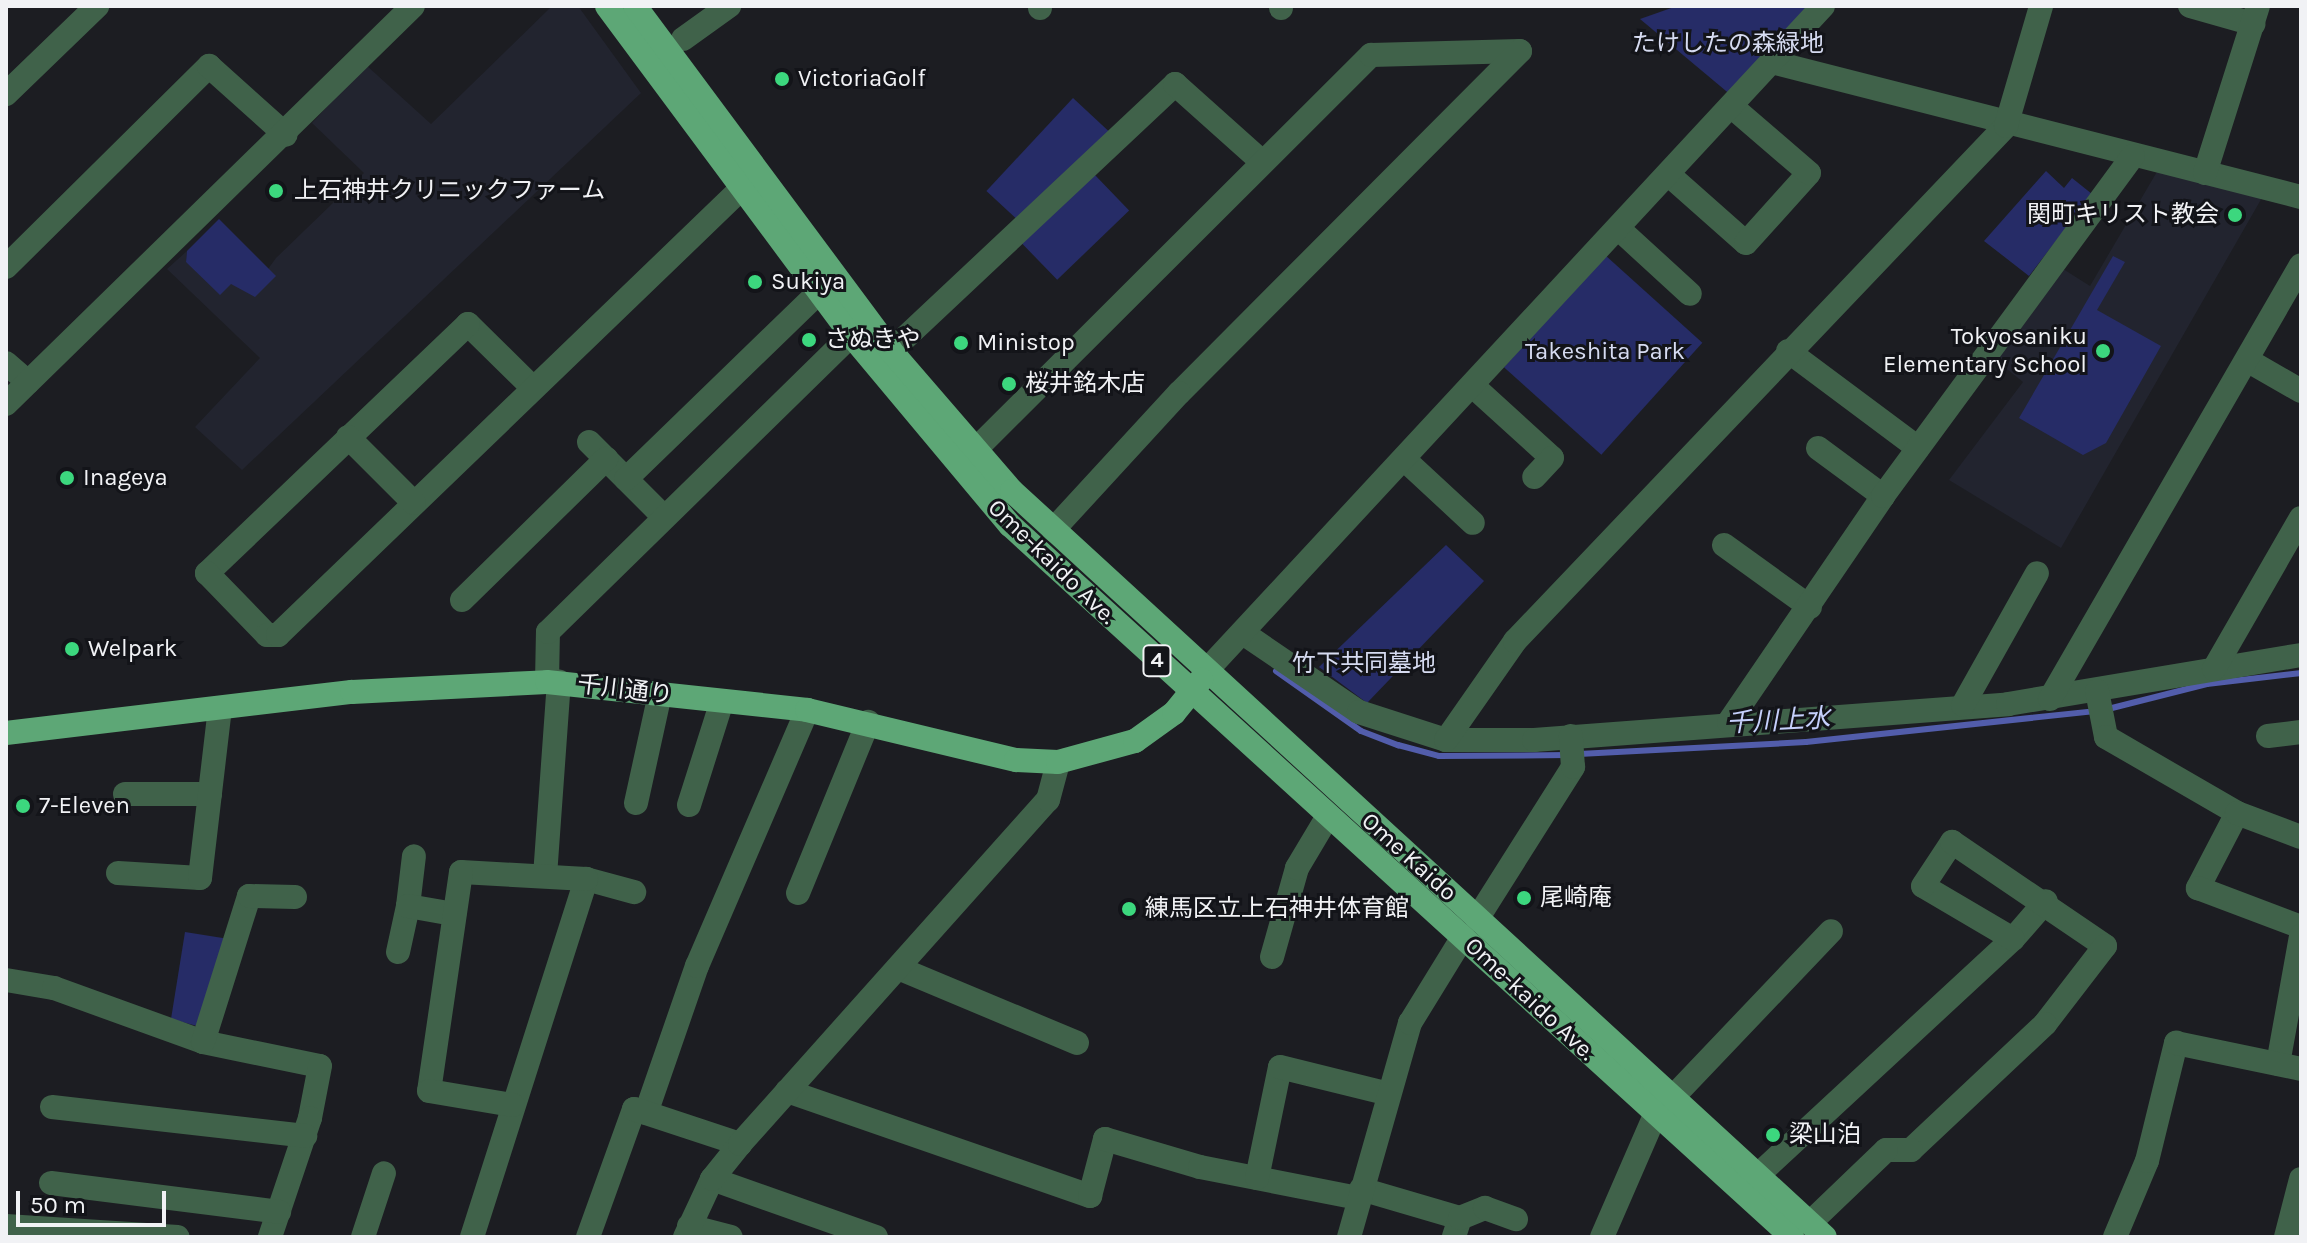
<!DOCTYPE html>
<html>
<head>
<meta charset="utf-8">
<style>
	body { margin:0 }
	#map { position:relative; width:2307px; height:1243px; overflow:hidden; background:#1c1d22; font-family:Karla,"Noto Sans JP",sans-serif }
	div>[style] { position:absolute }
	.built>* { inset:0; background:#22242f }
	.green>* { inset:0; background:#262c67; transform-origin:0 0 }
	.stream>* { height:6px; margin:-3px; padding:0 3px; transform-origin:3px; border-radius:3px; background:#525dab }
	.minor>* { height:24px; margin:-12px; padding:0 12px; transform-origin:12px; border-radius:12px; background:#40624a }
	.major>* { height:24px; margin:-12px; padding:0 12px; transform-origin:12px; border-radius:12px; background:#5da776 }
	.dots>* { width:22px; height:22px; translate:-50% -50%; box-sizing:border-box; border:4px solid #131419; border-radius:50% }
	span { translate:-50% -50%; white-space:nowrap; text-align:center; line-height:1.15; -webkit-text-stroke:6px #131419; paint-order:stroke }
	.shield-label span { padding:2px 6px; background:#131419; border:2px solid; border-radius:6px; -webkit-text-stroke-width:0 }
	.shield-label { font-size:22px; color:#f1f2f5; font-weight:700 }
	.park-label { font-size:24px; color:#d6dbf1 }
	.poi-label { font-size:24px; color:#f1f2f5 }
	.left { translate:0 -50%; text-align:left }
	.right { translate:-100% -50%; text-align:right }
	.street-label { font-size:24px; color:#f1f2f5 }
	.water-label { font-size:26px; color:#c6d0fc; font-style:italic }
	.frame { position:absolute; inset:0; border:8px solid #f1f2f5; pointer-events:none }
	.scale { position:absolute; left:16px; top:1191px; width:150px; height:36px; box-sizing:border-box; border:4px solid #f1f2f5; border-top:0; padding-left:10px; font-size:24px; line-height:28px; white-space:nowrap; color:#f1f2f5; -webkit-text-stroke:6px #131419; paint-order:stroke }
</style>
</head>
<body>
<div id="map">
	<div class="built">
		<i style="clip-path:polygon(552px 6px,578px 6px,641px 93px,242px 470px,195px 427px,260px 358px,167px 269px,187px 251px,186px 262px,231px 284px,275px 276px,268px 269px,276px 258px,364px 173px,312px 123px,366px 65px,431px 124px)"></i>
		<i style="clip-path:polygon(2158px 170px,2263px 196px,2061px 548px,1949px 480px,2023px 382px,1993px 358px,2060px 267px,2090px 286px)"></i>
	</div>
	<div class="green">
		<i style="clip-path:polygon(1677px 6px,1813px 6px,1732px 96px,1640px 19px)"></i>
		<i style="left:1073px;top:98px;width:50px;height:127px;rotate:43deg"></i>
		<i style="clip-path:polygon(2046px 171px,2064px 188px,2072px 178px,2092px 194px,2029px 276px,1984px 241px)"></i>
		<i style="left:1093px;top:173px;width:52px;height:100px;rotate:46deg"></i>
		<i style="clip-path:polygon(219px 219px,276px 276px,255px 297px,231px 284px,220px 295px,186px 262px,187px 251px)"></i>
		<i style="left:1605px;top:255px;width:131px;height:151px;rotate:42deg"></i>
		<i style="clip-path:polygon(2113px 256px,2125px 262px,2097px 310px,2161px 346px,2106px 443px,2083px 455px,2019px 418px)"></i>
		<i style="clip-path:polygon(1446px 545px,1484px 581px,1367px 703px,1319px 667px)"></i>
		<i style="clip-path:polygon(185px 932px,229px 939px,197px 1026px,171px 1019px)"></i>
	</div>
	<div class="stream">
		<i style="left:1276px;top:671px;width:104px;rotate:35.2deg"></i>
		<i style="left:1361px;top:731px;width:40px;rotate:21deg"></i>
		<i style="left:1398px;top:745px;width:42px;rotate:15deg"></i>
		<i style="left:1439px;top:756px;width:129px;rotate:-0.4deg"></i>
		<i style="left:2108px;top:709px;width:102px;rotate:-14.2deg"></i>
		<i style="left:2207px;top:684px;width:95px;rotate:-6.7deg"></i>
		<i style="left:1579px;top:754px;width:227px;rotate:-3deg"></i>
		<i style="left:1806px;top:742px;width:293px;rotate:-6.1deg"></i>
	</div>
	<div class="minor">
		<i style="left:2190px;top:6px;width:66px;rotate:15.9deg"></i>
		<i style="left:1040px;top:8px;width:2px;rotate:-90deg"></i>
		<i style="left:1281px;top:8px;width:2px;rotate:-90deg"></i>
		<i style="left:683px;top:39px;width:57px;rotate:-35.7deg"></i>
		<i style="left:1772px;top:62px;width:546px;rotate:14.32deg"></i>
		<i style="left:6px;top:94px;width:127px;rotate:-44deg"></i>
		<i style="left:2205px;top:173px;width:175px;rotate:-72.4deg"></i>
		<i style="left:1668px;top:174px;width:104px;rotate:41.5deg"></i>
		<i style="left:1746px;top:243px;width:94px;rotate:-48deg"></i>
		<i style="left:1809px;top:173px;width:103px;rotate:-139.3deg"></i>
		<i style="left:1619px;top:229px;width:96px;rotate:42.5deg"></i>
		<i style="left:6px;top:267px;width:286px;rotate:-44.7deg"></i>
		<i style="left:209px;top:66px;width:103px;rotate:41.9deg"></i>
		<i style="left:891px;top:351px;width:390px;rotate:-43.2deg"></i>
		<i style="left:1175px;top:84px;width:114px;rotate:41.8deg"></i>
		<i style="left:1788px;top:351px;width:162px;rotate:36.7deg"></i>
		<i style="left:2247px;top:360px;width:62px;rotate:29.9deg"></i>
		<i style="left:6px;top:363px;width:29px;rotate:41deg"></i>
		<i style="left:532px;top:387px;width:90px;rotate:-135.5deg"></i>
		<i style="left:468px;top:324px;width:361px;rotate:136.3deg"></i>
		<i style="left:207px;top:573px;width:86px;rotate:45.9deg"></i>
		<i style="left:267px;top:635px;width:11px"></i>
		<i style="left:278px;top:635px;width:644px;rotate:-43.93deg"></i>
		<i style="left:1474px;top:387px;width:105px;rotate:42.3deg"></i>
		<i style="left:1552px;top:458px;width:26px;rotate:133deg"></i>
		<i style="left:6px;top:404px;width:569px;rotate:-44.36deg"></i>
		<i style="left:348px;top:437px;width:93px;rotate:45deg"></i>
		<i style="left:589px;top:442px;width:106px;rotate:45deg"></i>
		<i style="left:1818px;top:448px;width:81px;rotate:36.4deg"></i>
		<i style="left:974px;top:451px;width:561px;rotate:-44.93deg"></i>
		<i style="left:1371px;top:55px;width:149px;rotate:-1.5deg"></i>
		<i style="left:1520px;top:51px;width:483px;rotate:134.9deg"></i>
		<i style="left:1179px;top:393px;width:186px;rotate:132.6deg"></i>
		<i style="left:1406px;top:461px;width:91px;rotate:42.8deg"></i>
		<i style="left:626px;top:479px;width:269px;rotate:-44.1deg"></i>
		<i style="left:1724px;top:545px;width:106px;rotate:35.8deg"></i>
		<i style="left:462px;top:600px;width:202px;rotate:-44.4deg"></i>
		<i style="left:1243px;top:633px;width:140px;rotate:34.3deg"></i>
		<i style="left:1359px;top:712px;width:91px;rotate:17.8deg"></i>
		<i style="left:1446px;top:740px;width:88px"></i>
		<i style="left:1534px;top:740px;width:475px;rotate:-4.3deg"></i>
		<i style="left:2008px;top:704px;width:297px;rotate:-9.5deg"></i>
		<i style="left:2214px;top:669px;width:174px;rotate:-60.1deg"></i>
		<i style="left:1206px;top:671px;width:907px;rotate:-47.14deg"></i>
		<i style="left:547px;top:682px;width:50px;rotate:-88.9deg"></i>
		<i style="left:548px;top:632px;width:424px;rotate:-44.4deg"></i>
		<i style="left:2097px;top:691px;width:47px;rotate:78.9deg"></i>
		<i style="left:2106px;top:737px;width:151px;rotate:30.1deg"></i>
		<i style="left:2237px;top:813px;width:85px;rotate:117.5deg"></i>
		<i style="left:2198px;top:888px;width:110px;rotate:20.7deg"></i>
		<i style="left:2050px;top:699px;width:501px;rotate:-59.96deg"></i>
		<i style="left:1963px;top:705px;width:151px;rotate:-60.7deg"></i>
		<i style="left:1729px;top:722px;width:273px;rotate:-55.7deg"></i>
		<i style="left:1883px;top:496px;width:422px;rotate:-53.7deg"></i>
		<i style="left:2268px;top:736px;width:33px;rotate:-7deg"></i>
		<i style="left:1446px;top:740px;width:121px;rotate:-55.1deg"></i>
		<i style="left:1515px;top:641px;width:712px;rotate:-46.37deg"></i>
		<i style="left:2006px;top:126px;width:125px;rotate:-73.7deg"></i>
		<i style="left:125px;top:794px;width:85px"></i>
		<i style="left:636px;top:803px;width:112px;rotate:-77.6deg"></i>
		<i style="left:689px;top:805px;width:109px;rotate:-72.4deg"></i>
		<i style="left:2237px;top:813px;width:68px;rotate:20.6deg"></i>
		<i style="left:118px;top:873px;width:82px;rotate:3.5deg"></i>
		<i style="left:200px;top:878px;width:171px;rotate:-83.3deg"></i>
		<i style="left:545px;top:876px;width:195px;rotate:-85.9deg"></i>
		<i style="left:586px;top:879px;width:50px;rotate:15.2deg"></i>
		<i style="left:798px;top:893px;width:185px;rotate:-67.7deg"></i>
		<i style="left:408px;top:906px;width:50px;rotate:-83.2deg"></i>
		<i style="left:1477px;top:919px;width:180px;rotate:-57.7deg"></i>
		<i style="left:1573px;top:767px;width:31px;rotate:-94deg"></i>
		<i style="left:2013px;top:939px;width:50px;rotate:-49deg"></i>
		<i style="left:398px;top:952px;width:47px;rotate:-77.7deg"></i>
		<i style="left:408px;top:906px;width:47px;rotate:9.9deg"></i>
		<i style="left:1272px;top:957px;width:92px;rotate:-74.3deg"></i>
		<i style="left:1297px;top:868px;width:61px;rotate:-59.2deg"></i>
		<i style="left:898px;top:968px;width:194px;rotate:22.7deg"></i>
		<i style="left:6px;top:980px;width:49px;rotate:9.5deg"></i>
		<i style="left:54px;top:988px;width:158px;rotate:19.9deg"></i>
		<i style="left:203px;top:1042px;width:119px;rotate:11.6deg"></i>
		<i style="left:320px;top:1066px;width:53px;rotate:100.9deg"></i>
		<i style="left:310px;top:1118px;width:126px;rotate:108.6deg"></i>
		<i style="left:203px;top:1042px;width:153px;rotate:-72.5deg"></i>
		<i style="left:249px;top:896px;width:46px;rotate:1.2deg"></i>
		<i style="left:2278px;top:1064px;width:130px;rotate:-79.8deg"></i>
		<i style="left:787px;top:1091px;width:321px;rotate:19.1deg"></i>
		<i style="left:1090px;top:1196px;width:59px;rotate:-75.3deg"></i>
		<i style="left:1105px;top:1139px;width:99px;rotate:16.4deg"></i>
		<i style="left:1200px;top:1167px;width:161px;rotate:11.1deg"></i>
		<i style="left:1673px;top:1097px;width:229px;rotate:-46.4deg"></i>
		<i style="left:52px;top:1107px;width:255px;rotate:6.5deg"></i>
		<i style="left:646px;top:1113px;width:156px;rotate:-70.9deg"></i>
		<i style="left:697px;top:966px;width:279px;rotate:-66.7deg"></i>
		<i style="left:1758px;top:1175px;width:347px;rotate:-42.8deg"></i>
		<i style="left:2013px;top:939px;width:104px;rotate:-149.5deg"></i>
		<i style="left:1923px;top:886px;width:53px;rotate:-56.6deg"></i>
		<i style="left:1952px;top:842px;width:185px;rotate:34.2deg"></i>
		<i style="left:2105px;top:946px;width:98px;rotate:127.6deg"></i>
		<i style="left:2045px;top:1024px;width:184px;rotate:136.8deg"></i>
		<i style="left:1911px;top:1150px;width:25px;rotate:180deg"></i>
		<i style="left:1886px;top:1150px;width:105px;rotate:136.2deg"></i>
		<i style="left:1257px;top:1178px;width:113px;rotate:-78.3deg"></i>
		<i style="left:1280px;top:1067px;width:112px;rotate:13.9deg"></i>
		<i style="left:712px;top:1179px;width:174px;rotate:19.5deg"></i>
		<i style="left:51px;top:1183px;width:230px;rotate:7.2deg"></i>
		<i style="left:1361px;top:1189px;width:103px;rotate:16.3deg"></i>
		<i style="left:1460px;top:1218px;width:20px;rotate:108deg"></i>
		<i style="left:1460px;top:1218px;width:27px;rotate:-22deg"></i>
		<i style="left:1485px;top:1208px;width:33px;rotate:20deg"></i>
		<i style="left:6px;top:1226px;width:172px;rotate:3.7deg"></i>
		<i style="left:689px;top:1226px;width:43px;rotate:14.7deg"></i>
		<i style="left:363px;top:1237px;width:67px;rotate:-71.8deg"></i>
		<i style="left:472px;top:1237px;width:376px;rotate:-72.3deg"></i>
		<i style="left:586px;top:879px;width:125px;rotate:-176.8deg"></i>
		<i style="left:461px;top:872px;width:221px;rotate:98.3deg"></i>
		<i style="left:429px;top:1091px;width:85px;rotate:9.5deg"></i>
		<i style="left:588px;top:1237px;width:136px;rotate:-70.2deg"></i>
		<i style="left:634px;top:1109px;width:112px;rotate:18.3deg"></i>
		<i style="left:685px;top:1237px;width:64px;rotate:-65deg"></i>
		<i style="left:712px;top:1179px;width:45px;rotate:-51.3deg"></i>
		<i style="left:740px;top:1144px;width:462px;rotate:-48.2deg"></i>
		<i style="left:1048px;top:800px;width:39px;rotate:-75deg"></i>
		<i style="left:1349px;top:1237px;width:223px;rotate:-74.1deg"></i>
		<i style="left:1410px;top:1023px;width:101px;rotate:-58.4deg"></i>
		<i style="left:1602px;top:1237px;width:133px;rotate:-66.5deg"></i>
		<i style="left:2115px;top:1237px;width:82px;rotate:-67.2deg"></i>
		<i style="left:2147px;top:1161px;width:122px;rotate:-76.2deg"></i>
		<i style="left:2176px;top:1043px;width:128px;rotate:11.7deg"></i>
		<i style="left:2286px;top:1237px;width:60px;rotate:-75.5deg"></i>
	</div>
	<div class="major">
		<i style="left:607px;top:6px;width:410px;rotate:53.4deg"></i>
		<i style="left:851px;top:335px;width:248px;rotate:50.1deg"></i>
		<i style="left:1010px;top:525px;width:1058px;rotate:42.32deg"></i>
		<i style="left:635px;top:6px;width:430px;rotate:53.4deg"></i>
		<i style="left:891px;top:351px;width:185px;rotate:49.2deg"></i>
		<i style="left:1012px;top:491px;width:1103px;rotate:42.54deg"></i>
		<i style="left:6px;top:733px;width:348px;rotate:-6.8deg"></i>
		<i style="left:352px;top:692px;width:195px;rotate:-2.9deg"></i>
		<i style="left:547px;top:682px;width:262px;rotate:6.1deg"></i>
		<i style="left:807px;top:710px;width:215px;rotate:13.5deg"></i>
		<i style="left:1016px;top:760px;width:42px;rotate:2.7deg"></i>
		<i style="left:1058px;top:762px;width:80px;rotate:-15.3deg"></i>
		<i style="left:1135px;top:741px;width:48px;rotate:-35.7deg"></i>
		<i style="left:1174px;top:713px;width:43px;rotate:-50.7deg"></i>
	</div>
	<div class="dots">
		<i style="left:782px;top:79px;background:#3cd77e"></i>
		<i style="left:276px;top:191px;background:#3cd77e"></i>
		<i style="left:2235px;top:215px;background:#3cd77e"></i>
		<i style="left:755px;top:282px;background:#3cd77e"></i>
		<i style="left:809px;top:340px;background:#3cd77e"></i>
		<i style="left:961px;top:343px;background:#3cd77e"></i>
		<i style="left:2103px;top:351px;background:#3cd77e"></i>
		<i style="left:1009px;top:384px;background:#3cd77e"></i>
		<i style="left:67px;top:478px;background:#3cd77e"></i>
		<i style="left:72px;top:649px;background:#3cd77e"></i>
		<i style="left:23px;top:806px;background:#3cd77e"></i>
		<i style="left:1524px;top:898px;background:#3cd77e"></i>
		<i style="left:1129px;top:909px;background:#3cd77e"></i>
		<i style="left:1773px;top:1135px;background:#3cd77e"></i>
	</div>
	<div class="shield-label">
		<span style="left:1157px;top:661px">4</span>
	</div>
	<div class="park-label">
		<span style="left:1728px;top:44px">たけしたの森緑地</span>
		<span style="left:1605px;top:352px">Takeshita Park</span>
		<span style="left:1364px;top:664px">竹下共同墓地</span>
	</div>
	<div class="poi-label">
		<span class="left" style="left:798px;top:79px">VictoriaGolf</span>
		<span class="left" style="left:294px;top:191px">上石神井クリニックファーム</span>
		<span class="right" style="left:2219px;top:215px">関町キリスト教会</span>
		<span class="left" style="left:771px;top:282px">Sukiya</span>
		<span class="right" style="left:2087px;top:351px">Tokyosaniku<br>Elementary School</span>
		<span class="left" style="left:825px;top:340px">さぬきや</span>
		<span class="left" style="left:977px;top:343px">Ministop</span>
		<span class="left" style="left:1025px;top:384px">桜井銘木店</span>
		<span class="left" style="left:83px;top:478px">Inageya</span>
		<span class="left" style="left:88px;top:649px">Welpark</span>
		<span class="left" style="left:39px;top:806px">7-Eleven</span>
		<span class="left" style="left:1540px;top:898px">尾崎庵</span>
		<span class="left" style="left:1145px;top:909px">練馬区立上石神井体育館</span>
		<span class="left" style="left:1789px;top:1135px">梁山泊</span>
	</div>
	<div class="street-label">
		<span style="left:1052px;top:562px;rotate:44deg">Ome-kaido Ave.</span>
		<span style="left:625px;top:690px;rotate:7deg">千川通り</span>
		<span style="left:1409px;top:857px;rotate:42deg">Ome Kaido</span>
		<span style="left:1530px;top:999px;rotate:43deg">Ome-kaido Ave.</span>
	</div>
	<div class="water-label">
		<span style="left:1778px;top:721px;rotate:-3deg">千川上水</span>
	</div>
	<div class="frame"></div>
	<div class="scale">50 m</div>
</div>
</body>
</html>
